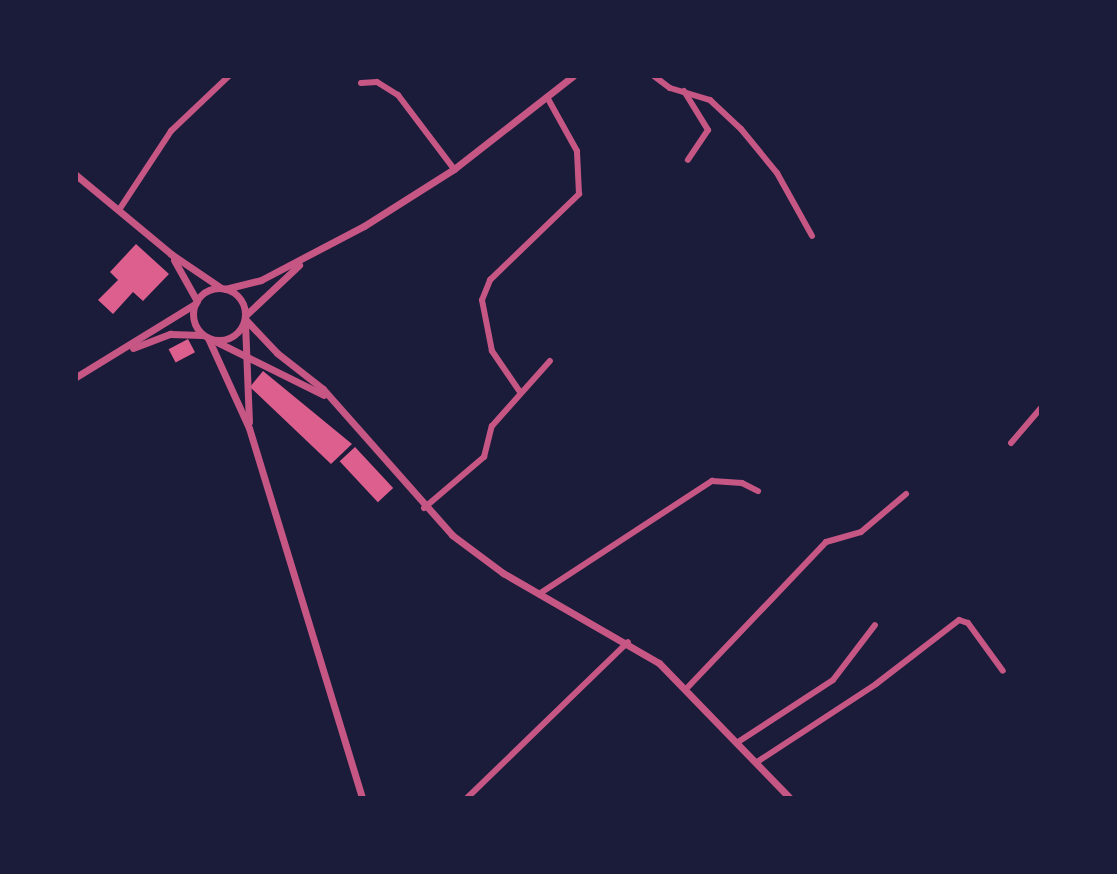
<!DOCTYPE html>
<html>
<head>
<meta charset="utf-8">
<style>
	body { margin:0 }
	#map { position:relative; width:1117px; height:874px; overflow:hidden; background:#1b1b3a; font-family:"Work Sans",sans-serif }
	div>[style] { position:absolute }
	.building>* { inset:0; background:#dd5f8e; transform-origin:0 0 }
	.minor>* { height:6px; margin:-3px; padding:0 3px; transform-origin:3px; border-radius:3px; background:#c65784 }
	.tertiary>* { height:7px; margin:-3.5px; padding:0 3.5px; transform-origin:3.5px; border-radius:3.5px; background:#c65784 }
	.tertiary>.ring { margin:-3.5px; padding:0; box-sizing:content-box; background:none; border:7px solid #c65784; border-radius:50% }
	span { translate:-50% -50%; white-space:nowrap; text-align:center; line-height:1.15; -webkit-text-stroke:8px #1b1b3a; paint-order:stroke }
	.frame { position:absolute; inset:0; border:78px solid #1b1b3a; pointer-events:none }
</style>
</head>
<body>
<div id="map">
	<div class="building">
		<i style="clip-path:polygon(136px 244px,169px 274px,143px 301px,133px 292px,113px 314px,98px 300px,118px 280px,110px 272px)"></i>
		<i style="left:188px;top:339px;width:15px;height:22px;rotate:62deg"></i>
		<i style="clip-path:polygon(263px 371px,352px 444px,331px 464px,250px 387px)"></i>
		<i style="left:355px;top:447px;width:56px;height:21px;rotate:47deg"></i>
	</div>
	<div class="minor">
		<i style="left:654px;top:76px;width:20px;rotate:37deg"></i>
		<i style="left:670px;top:88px;width:42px;rotate:16.7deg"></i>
		<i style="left:710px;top:100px;width:42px;rotate:43.1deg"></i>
		<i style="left:741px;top:129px;width:57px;rotate:50.7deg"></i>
		<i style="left:777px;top:173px;width:72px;rotate:60.9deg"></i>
		<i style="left:361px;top:83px;width:16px;rotate:-4deg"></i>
		<i style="left:377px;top:82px;width:25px;rotate:32deg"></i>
		<i style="left:398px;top:95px;width:93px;rotate:52.9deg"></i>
		<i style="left:684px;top:91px;width:46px;rotate:58.4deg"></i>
		<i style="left:708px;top:130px;width:36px;rotate:124deg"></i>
		<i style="left:119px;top:210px;width:95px;rotate:-56.6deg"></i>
		<i style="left:171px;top:131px;width:80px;rotate:-43.5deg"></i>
		<i style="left:520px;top:392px;width:50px;rotate:-124.3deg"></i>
		<i style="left:492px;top:351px;width:52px;rotate:-101.1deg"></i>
		<i style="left:482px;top:300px;width:22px;rotate:-68deg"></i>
		<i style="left:490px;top:280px;width:124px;rotate:-44deg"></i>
		<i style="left:579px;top:194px;width:43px;rotate:-92.7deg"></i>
		<i style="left:577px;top:151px;width:62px;rotate:-119.1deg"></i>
		<i style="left:1011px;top:443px;width:46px;rotate:-49.4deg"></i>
		<i style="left:424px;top:508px;width:79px;rotate:-40.4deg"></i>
		<i style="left:484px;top:457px;width:32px;rotate:-76deg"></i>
		<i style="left:492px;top:426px;width:87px;rotate:-48.3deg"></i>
		<i style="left:539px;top:594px;width:207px;rotate:-33.2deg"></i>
		<i style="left:712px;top:481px;width:30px;rotate:4deg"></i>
		<i style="left:742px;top:483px;width:18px;rotate:27deg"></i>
		<i style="left:688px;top:687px;width:200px;rotate:-46.4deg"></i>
		<i style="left:826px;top:542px;width:36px;rotate:-16deg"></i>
		<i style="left:861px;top:532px;width:59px;rotate:-40.2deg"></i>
		<i style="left:738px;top:742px;width:113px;rotate:-33.1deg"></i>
		<i style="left:833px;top:680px;width:69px;rotate:-52.6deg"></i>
		<i style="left:757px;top:762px;width:142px;rotate:-33.2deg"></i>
		<i style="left:876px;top:684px;width:105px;rotate:-37.6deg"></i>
		<i style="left:959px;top:620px;width:9px;rotate:18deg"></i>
		<i style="left:968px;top:623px;width:59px;rotate:53.9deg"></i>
		<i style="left:467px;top:798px;width:224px;rotate:-44.1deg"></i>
	</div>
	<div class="tertiary">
		<i style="left:76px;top:175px;width:124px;rotate:39.7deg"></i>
		<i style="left:171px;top:254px;width:60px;rotate:34.2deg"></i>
		<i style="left:174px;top:260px;width:47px;rotate:60.7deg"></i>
		<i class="ring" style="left:193px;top:288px;width:45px;height:45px"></i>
		<i style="left:225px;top:289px;width:37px;rotate:-14deg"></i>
		<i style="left:261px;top:280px;width:116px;rotate:-27.7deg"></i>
		<i style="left:364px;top:226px;width:107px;rotate:-32.3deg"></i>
		<i style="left:454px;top:169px;width:151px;rotate:-38deg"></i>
		<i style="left:246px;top:315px;width:73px;rotate:-43.3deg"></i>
		<i style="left:245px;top:319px;width:47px;rotate:46.7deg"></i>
		<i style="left:277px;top:353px;width:58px;rotate:38deg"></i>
		<i style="left:323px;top:389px;width:195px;rotate:48.5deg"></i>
		<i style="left:452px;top:535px;width:64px;rotate:36.7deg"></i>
		<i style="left:503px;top:573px;width:180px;rotate:30deg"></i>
		<i style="left:659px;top:663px;width:188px;rotate:45.9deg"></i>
		<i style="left:245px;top:323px;width:99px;rotate:87.7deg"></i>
		<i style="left:208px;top:338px;width:99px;rotate:65.5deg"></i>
		<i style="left:249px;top:428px;width:387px;rotate:73deg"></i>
		<i style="left:217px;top:342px;width:119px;rotate:26.4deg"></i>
		<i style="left:133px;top:348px;width:40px;rotate:-21deg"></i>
		<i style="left:170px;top:334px;width:32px;rotate:2deg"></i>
		<i style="left:76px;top:377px;width:140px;rotate:-31.5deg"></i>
	</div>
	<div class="frame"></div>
</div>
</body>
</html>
